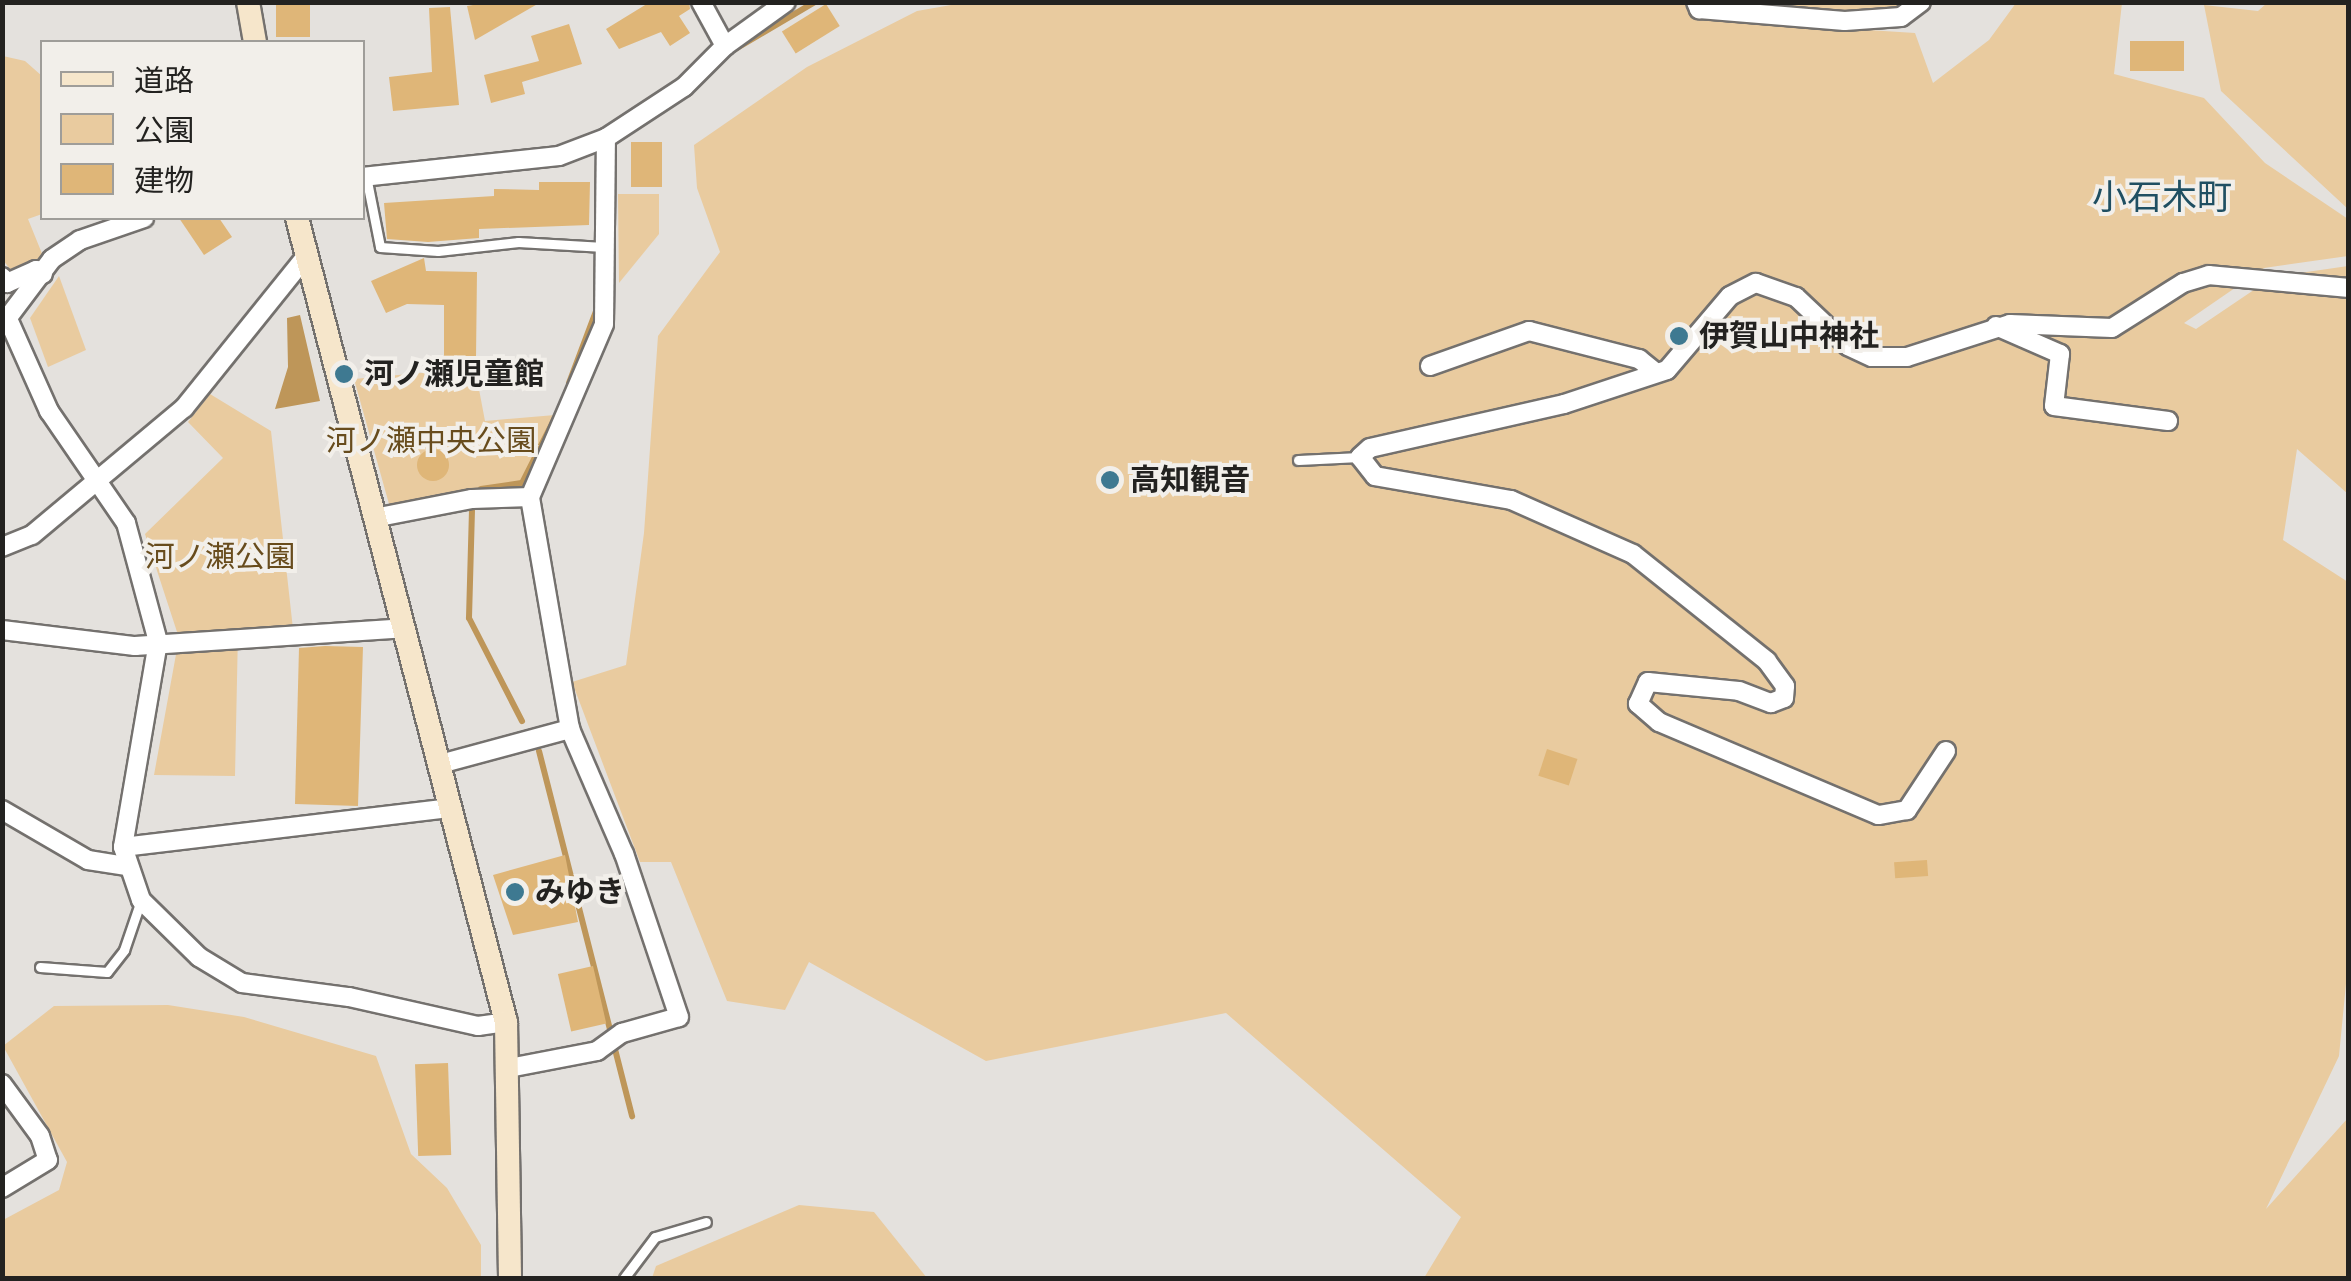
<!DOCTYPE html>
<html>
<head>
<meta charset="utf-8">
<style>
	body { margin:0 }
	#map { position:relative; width:2351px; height:1281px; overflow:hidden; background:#e4e1dd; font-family:Jost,"Noto Sans JP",sans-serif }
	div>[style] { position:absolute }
	.green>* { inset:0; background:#e9cb9f }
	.water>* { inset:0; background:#be9659 }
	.stream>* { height:6px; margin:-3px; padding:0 3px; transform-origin:3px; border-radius:3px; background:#be9659 }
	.building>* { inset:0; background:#dfb678; transform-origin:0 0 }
	.round { border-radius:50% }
	.roads { filter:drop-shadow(2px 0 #74716e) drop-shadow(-2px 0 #74716e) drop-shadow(0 2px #74716e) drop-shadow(0 -2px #74716e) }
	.lane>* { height:9px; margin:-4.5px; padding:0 4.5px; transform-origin:4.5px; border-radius:4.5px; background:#fff }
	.street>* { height:18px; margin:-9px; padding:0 9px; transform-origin:9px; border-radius:9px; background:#fff }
	.secondary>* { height:22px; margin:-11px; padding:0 11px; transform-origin:11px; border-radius:11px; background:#f6e6cb }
	.dots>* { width:28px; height:28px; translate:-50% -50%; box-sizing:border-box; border:5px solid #f2efea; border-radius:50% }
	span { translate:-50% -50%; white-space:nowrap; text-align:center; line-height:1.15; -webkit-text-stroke:8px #f2efea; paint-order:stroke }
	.poi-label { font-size:30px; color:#232220; font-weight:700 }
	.left { translate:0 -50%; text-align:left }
	.park-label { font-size:30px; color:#684c1d }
	.quarter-label { font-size:35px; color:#1f4f62 }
	.frame { position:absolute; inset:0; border:5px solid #232220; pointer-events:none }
	.legend { position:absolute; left:40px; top:40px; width:325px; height:180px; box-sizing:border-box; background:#f2efea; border:2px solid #9f9d99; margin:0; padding:12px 18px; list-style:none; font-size:30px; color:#232220 }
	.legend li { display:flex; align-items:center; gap:20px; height:50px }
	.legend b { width:50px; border:2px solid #9f9d99 }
</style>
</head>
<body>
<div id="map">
	<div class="green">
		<i style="clip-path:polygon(968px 2px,1684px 3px,1692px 11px,1728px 21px,1915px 33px,1933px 83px,1989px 40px,2016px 3px,2122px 3px,2114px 74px,2204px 98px,2265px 163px,2348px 219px,2348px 256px,2264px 268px,2184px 323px,2196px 329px,2273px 277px,2348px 266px,2348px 494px,2297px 449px,2283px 540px,2348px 582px,2348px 963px,2339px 1056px,2266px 1209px,2348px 1118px,2348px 1278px,1424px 1278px,1461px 1217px,1226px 1013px,986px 1061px,809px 962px,785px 1010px,727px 1001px,671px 862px,640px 862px,572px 682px,626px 665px,644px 533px,658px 336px,720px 252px,697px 188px,694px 145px,807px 67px,917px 11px)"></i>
		<i style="clip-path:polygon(1709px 3px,1907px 3px,1895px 11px,1834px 13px)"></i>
		<i style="clip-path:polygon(2267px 3px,2348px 3px,2348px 209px,2221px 91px,2204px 5px,2258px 11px)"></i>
		<i style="clip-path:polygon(3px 56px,25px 61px,42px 76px,42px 214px,28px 219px,43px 256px,13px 273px,3px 260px)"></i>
		<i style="clip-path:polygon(618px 194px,659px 194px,659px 234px,619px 283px)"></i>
		<i style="clip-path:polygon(59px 276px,86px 350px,48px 367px,30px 318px)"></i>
		<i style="clip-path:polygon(475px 368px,485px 421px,555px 415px,518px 490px,389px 504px,354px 379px)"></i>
		<i style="clip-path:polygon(210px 394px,271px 431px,293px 629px,238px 632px,235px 776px,154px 775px,179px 638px,145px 534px,223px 458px,188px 422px)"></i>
		<i style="clip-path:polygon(168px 1005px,244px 1017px,376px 1056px,411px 1154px,447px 1188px,481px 1245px,481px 1278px,3px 1278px,3px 1220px,59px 1190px,67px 1162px,3px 1046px,54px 1006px)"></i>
		<i style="clip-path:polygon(799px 1205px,874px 1212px,927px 1278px,652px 1278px,656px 1266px)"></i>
	</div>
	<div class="water">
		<i style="clip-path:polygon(300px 315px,320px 401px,275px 409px,288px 367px,287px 318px)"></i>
	</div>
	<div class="stream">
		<i style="left:732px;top:51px;width:96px;rotate:-30.6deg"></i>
		<i style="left:569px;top:383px;width:82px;rotate:-69.4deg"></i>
		<i style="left:481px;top:489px;width:41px;rotate:-8.3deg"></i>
		<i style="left:522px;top:483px;width:73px;rotate:-63.1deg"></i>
		<i style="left:472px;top:510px;width:108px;rotate:91.6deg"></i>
		<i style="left:469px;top:618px;width:116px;rotate:62.8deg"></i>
		<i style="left:539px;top:751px;width:377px;rotate:75.7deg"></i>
	</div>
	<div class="building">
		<i style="left:276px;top:2px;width:34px;height:35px"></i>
		<i style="clip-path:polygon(491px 2px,541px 2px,475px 40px,467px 6px)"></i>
		<i style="clip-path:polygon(650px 2px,689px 2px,690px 9px,679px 16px,690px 33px,670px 46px,661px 32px,619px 49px,606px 29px)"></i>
		<i style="left:826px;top:4px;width:26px;height:52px;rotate:58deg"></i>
		<i style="clip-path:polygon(450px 7px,459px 105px,393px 111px,389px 77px,432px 72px,429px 8px)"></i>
		<i style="clip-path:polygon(569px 24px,582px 64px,522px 82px,525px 94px,491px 103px,484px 75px,539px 61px,531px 36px)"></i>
		<i style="left:2184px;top:41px;width:30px;height:54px;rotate:90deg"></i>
		<i style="left:631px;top:142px;width:31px;height:45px"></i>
		<i style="clip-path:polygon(539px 182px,590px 182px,589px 225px,479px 229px,479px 238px,428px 242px,387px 239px,384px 203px,494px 196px,494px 189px,539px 190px)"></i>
		<i style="clip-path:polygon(179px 218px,219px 218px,232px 237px,204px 255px)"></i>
		<i style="clip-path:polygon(424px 258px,426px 271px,477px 272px,476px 358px,444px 358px,444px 305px,407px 304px,386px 313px,371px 281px)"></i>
		<i class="round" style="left:417px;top:449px;width:32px;height:32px"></i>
		<i style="clip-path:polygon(325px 646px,363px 647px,358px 806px,295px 804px,299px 648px)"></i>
		<i style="left:1547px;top:749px;width:32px;height:28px;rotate:18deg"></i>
		<i style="clip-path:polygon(565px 855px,578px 922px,513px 935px,493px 875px)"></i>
		<i style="left:1927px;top:860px;width:16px;height:33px;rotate:86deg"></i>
		<i style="left:593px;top:966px;width:59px;height:36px;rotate:77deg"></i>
		<i style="left:448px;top:1063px;width:92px;height:33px;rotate:88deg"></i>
	</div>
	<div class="roads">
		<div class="lane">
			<i style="left:366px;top:176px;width:72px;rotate:78.8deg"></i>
			<i style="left:380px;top:247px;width:58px;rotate:3.9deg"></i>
			<i style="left:438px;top:251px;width:81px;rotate:-6.4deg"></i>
			<i style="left:518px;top:242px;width:86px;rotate:3.3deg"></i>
			<i style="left:1298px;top:460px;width:62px;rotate:-2.8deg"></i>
			<i style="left:40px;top:967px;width:67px;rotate:4.3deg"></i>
			<i style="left:107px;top:972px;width:28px;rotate:-52deg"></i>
			<i style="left:124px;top:950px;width:53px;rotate:-71.2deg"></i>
			<i style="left:624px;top:1278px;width:51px;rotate:-52.9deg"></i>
			<i style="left:655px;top:1237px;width:53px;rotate:-16.4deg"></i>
		</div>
		<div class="street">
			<i style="left:701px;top:2px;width:50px;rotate:61.4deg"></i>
			<i style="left:1696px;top:2px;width:8px;rotate:67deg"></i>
			<i style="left:1699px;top:9px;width:146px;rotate:4.7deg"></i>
			<i style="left:1845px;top:21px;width:56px;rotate:-4.1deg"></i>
			<i style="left:1901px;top:17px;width:25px;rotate:-37deg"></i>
			<i style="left:362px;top:177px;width:198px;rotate:-6.1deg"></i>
			<i style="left:559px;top:156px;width:50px;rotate:-21deg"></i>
			<i style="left:606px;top:138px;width:93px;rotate:-33.2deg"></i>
			<i style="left:684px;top:87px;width:58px;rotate:-45deg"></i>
			<i style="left:725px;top:46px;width:75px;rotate:-35.8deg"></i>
			<i style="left:2px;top:277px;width:8px;rotate:50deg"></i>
			<i style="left:7px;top:283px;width:32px;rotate:-24deg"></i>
			<i style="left:36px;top:270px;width:8px;rotate:30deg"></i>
			<i style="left:8px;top:319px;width:101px;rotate:66deg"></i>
			<i style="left:49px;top:411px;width:136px;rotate:55.5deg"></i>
			<i style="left:126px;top:523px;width:123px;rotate:74.9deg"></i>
			<i style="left:158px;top:642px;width:208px;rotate:99.7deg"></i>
			<i style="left:123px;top:847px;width:56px;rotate:71.2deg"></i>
			<i style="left:141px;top:900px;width:81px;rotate:44.5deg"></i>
			<i style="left:199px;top:957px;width:50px;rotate:31.2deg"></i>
			<i style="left:242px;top:983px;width:108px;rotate:7.5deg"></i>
			<i style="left:349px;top:997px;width:132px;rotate:12.7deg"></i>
			<i style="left:478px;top:1026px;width:28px;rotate:-8deg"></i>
			<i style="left:3px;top:324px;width:81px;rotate:-53deg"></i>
			<i style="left:52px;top:259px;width:34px;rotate:-34deg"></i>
			<i style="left:80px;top:240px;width:68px;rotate:-19deg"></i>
			<i style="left:1996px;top:326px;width:70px;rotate:23.6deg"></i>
			<i style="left:2060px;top:354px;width:52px;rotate:96.6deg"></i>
			<i style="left:2054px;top:406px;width:115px;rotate:7.5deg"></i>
			<i style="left:1430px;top:366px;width:105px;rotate:-19.5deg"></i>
			<i style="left:1529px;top:331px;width:114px;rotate:14.3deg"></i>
			<i style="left:1639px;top:359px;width:22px;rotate:39deg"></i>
			<i style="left:374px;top:518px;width:100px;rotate:-11deg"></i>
			<i style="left:472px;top:499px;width:58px;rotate:-2deg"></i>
			<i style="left:2px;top:547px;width:32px;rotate:-22deg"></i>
			<i style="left:32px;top:535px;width:198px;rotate:-39.9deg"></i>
			<i style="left:184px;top:408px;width:195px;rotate:-51.2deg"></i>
			<i style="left:2px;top:630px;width:134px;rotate:6.9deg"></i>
			<i style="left:135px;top:646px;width:269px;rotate:-3.8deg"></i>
			<i style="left:1946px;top:751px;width:71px;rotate:123.5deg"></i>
			<i style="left:1907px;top:810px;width:29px;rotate:170deg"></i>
			<i style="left:1878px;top:815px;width:238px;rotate:-157deg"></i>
			<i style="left:1659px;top:722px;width:28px;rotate:-139deg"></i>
			<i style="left:1638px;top:704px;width:24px;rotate:-66deg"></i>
			<i style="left:1648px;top:682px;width:91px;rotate:5.6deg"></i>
			<i style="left:1739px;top:691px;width:34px;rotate:21deg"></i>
			<i style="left:1771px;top:703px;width:14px;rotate:-21deg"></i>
			<i style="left:1784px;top:698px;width:12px;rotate:-85deg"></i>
			<i style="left:1785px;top:686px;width:31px;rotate:-126deg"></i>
			<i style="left:1767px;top:661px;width:171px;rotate:-141.4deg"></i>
			<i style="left:1633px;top:554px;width:133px;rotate:-156.1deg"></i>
			<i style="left:1511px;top:500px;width:138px;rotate:-170deg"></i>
			<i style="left:1375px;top:476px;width:24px;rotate:-128deg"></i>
			<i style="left:1360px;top:457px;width:13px;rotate:-42deg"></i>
			<i style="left:1370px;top:448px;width:199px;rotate:-12.8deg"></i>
			<i style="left:1564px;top:404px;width:108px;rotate:-18.3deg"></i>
			<i style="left:1667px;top:370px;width:97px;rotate:-49.6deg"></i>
			<i style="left:1730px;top:296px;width:29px;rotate:-27deg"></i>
			<i style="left:1756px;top:283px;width:42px;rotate:19.3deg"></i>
			<i style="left:1796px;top:297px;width:71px;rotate:43.3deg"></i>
			<i style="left:1848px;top:346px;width:26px;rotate:25deg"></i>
			<i style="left:1872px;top:357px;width:35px"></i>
			<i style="left:1907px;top:357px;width:108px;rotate:-17.8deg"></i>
			<i style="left:2010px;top:324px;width:102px;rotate:2.2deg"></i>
			<i style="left:2112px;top:328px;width:84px;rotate:-32.4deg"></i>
			<i style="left:2183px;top:283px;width:27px;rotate:-17deg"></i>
			<i style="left:2209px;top:275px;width:140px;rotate:5.3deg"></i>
			<i style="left:440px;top:764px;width:135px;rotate:-15.1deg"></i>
			<i style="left:2px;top:810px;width:99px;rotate:30.2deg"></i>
			<i style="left:88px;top:860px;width:36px;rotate:9deg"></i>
			<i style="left:123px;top:847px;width:322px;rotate:-6.8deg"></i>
			<i style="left:509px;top:1068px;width:90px;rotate:-10.9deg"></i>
			<i style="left:597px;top:1051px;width:31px;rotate:-36deg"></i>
			<i style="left:622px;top:1033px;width:59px;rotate:-15.7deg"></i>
			<i style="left:679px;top:1017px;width:172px;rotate:-108.6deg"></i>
			<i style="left:624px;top:854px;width:136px;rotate:-113.4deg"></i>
			<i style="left:570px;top:729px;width:235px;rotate:-99.8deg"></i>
			<i style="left:530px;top:497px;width:188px;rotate:-66.8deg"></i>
			<i style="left:604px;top:324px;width:186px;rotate:-89.4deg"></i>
			<i style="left:2px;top:1084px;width:64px;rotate:53.8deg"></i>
			<i style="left:40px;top:1136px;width:25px;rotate:72deg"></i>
			<i style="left:48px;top:1160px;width:54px;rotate:148.7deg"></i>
		</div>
		<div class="secondary">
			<i style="left:248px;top:2px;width:41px;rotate:80.1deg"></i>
			<i style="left:297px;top:218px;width:831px;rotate:75.43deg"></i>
			<i style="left:506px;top:1022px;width:256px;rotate:89.1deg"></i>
		</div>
	</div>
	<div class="dots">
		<i style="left:1679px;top:336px;background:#3e7991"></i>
		<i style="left:344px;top:374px;background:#3e7991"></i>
		<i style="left:1110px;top:480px;background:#3e7991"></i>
		<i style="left:515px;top:892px;background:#3e7991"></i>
	</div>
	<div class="poi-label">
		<span class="left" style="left:1699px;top:336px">伊賀山中神社</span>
		<span class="left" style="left:364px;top:374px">河ノ瀬児童館</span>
		<span class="left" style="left:1130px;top:480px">高知観音</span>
		<span class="left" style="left:535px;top:892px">みゆき</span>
	</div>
	<div class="park-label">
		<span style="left:431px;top:441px">河ノ瀬中央公園</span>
		<span style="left:220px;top:557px">河ノ瀬公園</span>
	</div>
	<div class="quarter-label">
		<span style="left:2162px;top:197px">小石木町</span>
	</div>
	<div class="frame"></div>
	<ul class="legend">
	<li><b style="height:12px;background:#f6e6cb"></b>道路</li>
	<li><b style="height:28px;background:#e9cb9f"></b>公園</li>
	<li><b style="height:28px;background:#dfb678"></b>建物</li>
	</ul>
</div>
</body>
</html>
